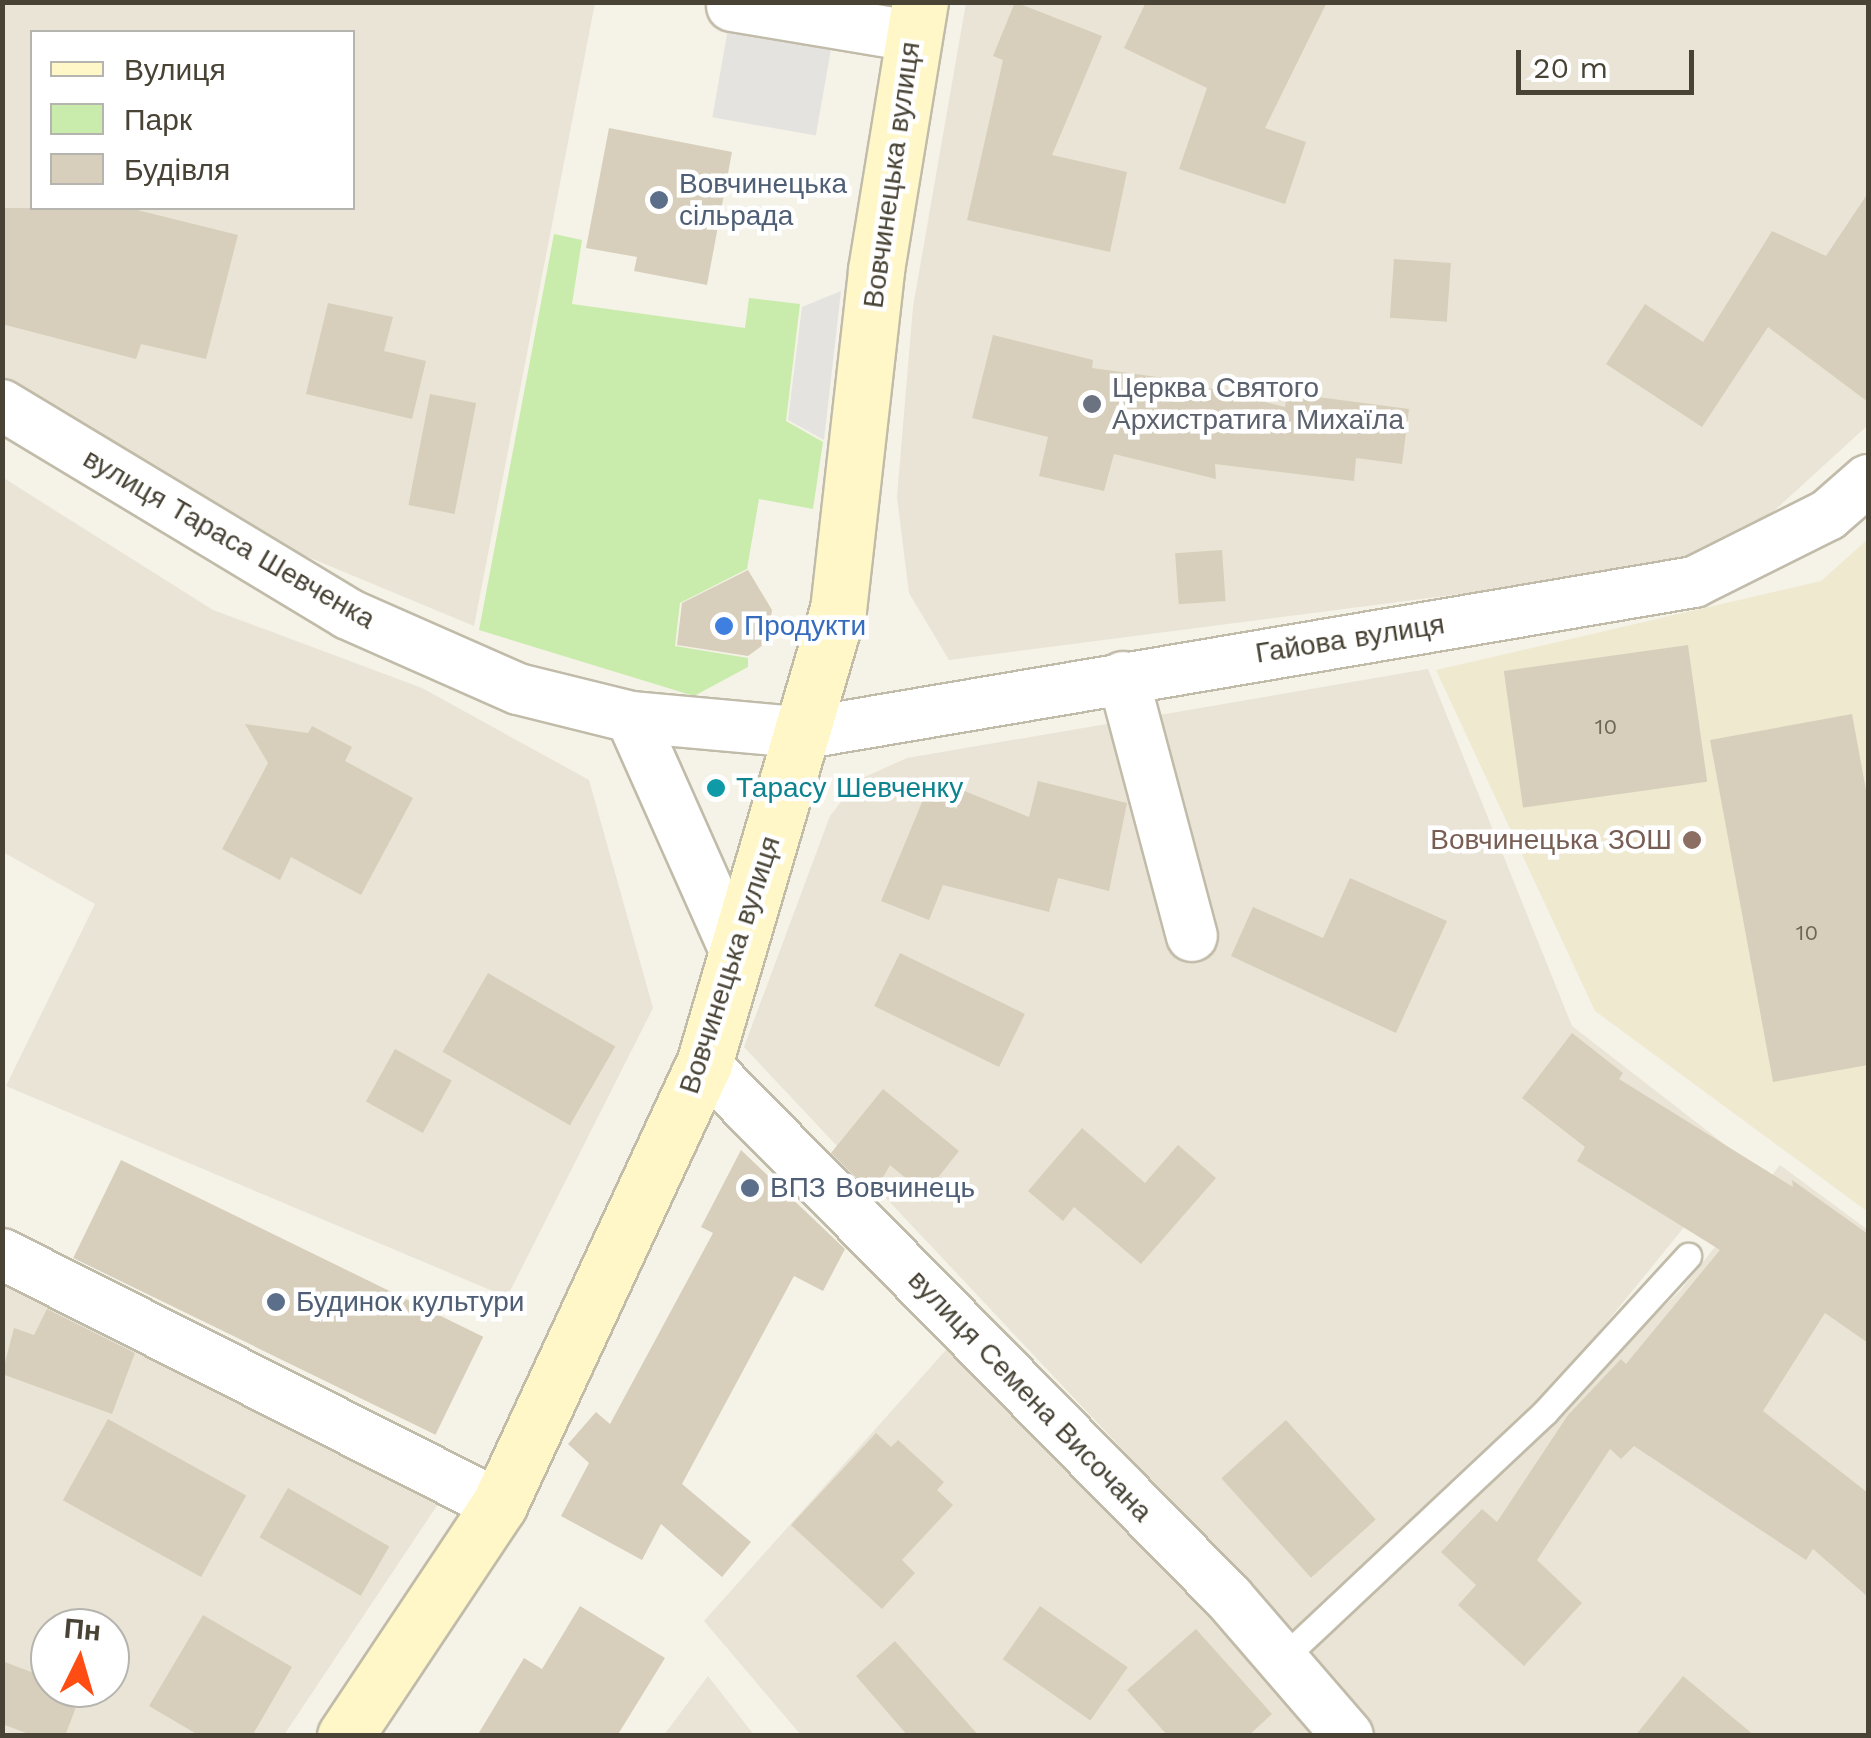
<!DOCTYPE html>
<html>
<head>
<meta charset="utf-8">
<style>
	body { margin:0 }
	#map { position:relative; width:1871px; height:1738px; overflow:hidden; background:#f5f2e7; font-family:"Work Sans",sans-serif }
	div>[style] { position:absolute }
	.residential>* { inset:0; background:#e9e4d5 }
	.education>* { inset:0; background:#efe9d0 }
	.green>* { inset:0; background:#c9ecad }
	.parking>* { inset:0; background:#e5e3df; transform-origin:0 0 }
	.building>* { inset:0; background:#d7cfbb; transform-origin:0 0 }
	.roads { filter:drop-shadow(2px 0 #c1bba9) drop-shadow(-2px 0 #c1bba9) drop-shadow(0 2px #c1bba9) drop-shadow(0 -2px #c1bba9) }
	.lane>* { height:25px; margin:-12.5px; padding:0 12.5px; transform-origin:12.5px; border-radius:12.5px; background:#fff }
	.street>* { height:50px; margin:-25px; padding:0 25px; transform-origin:25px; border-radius:25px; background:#fff }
	.secondary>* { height:55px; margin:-27.5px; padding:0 27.5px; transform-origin:27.5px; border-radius:27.5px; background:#fff7c7 }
	.dots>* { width:28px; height:28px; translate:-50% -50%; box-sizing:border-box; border:5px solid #fff; border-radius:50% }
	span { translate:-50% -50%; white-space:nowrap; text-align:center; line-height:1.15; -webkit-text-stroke:9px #fff; paint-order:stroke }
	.number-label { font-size:22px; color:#6c6656 }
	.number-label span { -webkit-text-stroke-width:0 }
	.street-label { font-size:28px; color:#484335 }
	.service-label { font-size:28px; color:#4e5e75 }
	.left { translate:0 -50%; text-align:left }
	.worship-label { font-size:28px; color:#5b616d }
	.shop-label { font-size:28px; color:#366cbe }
	.culture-label { font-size:28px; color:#0d838f }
	.education-label { font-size:28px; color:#785e54 }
	.right { translate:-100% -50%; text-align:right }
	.frame { position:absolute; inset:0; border:5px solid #484335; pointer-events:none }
	.legend { position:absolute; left:30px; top:30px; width:325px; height:180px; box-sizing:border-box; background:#fff; border:2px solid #b6b4ae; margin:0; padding:12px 18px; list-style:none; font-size:30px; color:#484335 }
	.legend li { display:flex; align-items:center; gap:20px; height:50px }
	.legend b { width:50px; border:2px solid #b6b4ae }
	.north { position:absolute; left:30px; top:1608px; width:100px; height:100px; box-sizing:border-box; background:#fff; border:2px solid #b6b4ae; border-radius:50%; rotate:5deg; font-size:28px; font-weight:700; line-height:40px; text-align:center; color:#484335 }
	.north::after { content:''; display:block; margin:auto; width:35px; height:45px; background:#ff4d14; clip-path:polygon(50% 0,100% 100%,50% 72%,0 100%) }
	.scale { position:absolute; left:1516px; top:50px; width:178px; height:45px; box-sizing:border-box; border:5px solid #484335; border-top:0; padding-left:12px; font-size:30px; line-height:35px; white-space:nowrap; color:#484335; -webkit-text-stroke:8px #fff; paint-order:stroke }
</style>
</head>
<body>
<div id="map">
	<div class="residential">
		<i style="clip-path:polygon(evenodd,2px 3px,595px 3px,474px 626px,229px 524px,3px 382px,2px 3px,32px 32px,352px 32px,352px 208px,32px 208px,32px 32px)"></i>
		<i style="clip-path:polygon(966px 3px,1868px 3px,1868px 425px,1742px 540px,1645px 570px,949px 660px,909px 593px,897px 497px,913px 307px)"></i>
		<i style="clip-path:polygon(2px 477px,213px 610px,422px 688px,589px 780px,653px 1008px,507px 1297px,6px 1086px,95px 904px,3px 852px)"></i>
		<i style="clip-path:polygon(1428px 669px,1572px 1026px,1741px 1157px,1534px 1412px,1294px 1632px,744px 1047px,830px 816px,858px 780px,907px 758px)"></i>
		<i style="clip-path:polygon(1780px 1165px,1868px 1230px,1868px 1735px,1375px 1735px,1303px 1652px,1680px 1291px)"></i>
		<i style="clip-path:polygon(evenodd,2px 1279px,442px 1498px,284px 1735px,3px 1735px,2px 1279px,50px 1628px,110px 1628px,110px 1688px,50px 1688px,50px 1628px)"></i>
		<i style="clip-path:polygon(954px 1341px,1274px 1677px,1321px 1735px,801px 1735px,704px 1621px)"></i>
		<i style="clip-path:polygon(708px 1676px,754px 1735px,664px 1735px)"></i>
	</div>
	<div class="education">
		<i style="clip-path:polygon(1868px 539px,1868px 1212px,1595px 1011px,1436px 670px,1821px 581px)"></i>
	</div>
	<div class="green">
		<i style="clip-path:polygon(554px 234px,582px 240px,572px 304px,745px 328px,749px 298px,800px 304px,786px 421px,823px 442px,813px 509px,759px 499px,747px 569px,680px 603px,675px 646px,748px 658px,748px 667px,694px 696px,479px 630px)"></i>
	</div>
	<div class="parking">
		<i style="left:732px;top:6px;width:105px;height:113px;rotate:10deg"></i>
		<i style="clip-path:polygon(841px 291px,824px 440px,788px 420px,802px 307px)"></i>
	</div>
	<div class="building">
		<i style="clip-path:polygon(1015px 2px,1102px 36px,1052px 155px,1127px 172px,1110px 252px,967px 220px,1003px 60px,993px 56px)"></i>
		<i style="clip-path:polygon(1146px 2px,1327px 2px,1265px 128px,1306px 142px,1285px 204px,1179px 169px,1207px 88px,1124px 48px)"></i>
		<i style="clip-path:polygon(609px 128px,732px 152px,707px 285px,634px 271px,637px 257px,586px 248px)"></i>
		<i style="clip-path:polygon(1868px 193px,1868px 402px,1768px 327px,1702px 427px,1606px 364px,1645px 304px,1703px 342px,1772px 231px,1826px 256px)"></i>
		<i style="clip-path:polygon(2px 208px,129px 208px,238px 235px,206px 359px,141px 344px,136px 359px,2px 324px)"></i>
		<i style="left:1394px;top:259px;width:57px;height:59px;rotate:4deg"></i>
		<i style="clip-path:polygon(328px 303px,393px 317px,384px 351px,426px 361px,412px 419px,306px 394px)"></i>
		<i style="clip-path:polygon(993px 335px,1093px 360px,1092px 368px,1172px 379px,1285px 407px,1287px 393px,1409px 409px,1402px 464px,1356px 458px,1354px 481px,1215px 464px,1216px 479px,1114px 454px,1104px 491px,1039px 476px,1048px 437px,972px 418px)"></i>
		<i style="left:430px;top:394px;width:47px;height:113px;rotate:11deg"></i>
		<i style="left:1222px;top:550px;width:51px;height:47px;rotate:86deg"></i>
		<i style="clip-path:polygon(748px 570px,772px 610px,767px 642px,748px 656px,677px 645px,682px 603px)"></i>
		<i style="left:1688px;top:645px;width:138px;height:186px;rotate:82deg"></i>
		<i style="clip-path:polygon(1852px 714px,1868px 801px,1868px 1065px,1773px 1082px,1710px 740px)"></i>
		<i style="clip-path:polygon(245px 724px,308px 733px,312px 726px,352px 747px,345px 761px,413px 798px,361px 895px,291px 857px,280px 880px,222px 849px,268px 763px)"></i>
		<i style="clip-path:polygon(932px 778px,1029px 817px,1038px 781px,1127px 803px,1109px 891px,1058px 878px,1049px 912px,943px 885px,929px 920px,881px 901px)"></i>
		<i style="clip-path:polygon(1350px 878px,1447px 921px,1396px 1033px,1231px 956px,1253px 907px,1323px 938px)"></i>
		<i style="left:900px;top:953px;width:139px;height:59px;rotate:26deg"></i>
		<i style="left:488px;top:973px;width:147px;height:91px;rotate:30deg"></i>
		<i style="clip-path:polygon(1572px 1033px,1623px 1073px,1619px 1079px,1793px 1187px,1792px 1180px,1868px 1234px,1868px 1343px,1825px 1313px,1763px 1411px,1868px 1493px,1868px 1597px,1813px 1549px,1806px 1560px,1634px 1446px,1621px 1459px,1610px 1449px,1537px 1560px,1582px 1603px,1524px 1666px,1458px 1605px,1476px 1585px,1441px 1552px,1482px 1509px,1497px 1522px,1568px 1415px,1621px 1359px,1626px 1364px,1720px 1250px,1577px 1161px,1585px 1147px,1522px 1098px)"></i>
		<i style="left:395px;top:1049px;width:65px;height:60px;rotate:29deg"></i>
		<i style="clip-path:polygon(883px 1089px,959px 1151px,925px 1194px,890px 1165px,873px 1195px,831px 1153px)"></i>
		<i style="clip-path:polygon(1082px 1128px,1145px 1183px,1178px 1145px,1216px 1178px,1141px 1264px,1074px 1207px,1063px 1221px,1028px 1191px)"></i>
		<i style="clip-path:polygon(741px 1150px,845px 1249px,823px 1291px,794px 1276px,682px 1484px,751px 1542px,722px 1577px,661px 1524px,642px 1560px,561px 1516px,589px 1463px,568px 1444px,596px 1412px,610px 1424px,713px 1233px,701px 1227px)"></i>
		<i style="left:121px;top:1160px;width:403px;height:109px;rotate:26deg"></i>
		<i style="clip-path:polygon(47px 1309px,135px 1353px,112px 1414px,2px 1374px,14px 1328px,34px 1335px)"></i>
		<i style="left:108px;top:1419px;width:158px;height:93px;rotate:29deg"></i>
		<i style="left:1286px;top:1420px;width:134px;height:87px;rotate:48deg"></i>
		<i style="clip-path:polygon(876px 1433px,891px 1447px,898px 1440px,944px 1482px,937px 1490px,953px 1505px,902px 1560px,915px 1573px,882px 1609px,791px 1525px)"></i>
		<i style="left:288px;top:1488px;width:117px;height:57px;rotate:30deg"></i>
		<i style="clip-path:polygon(580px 1606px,665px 1658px,617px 1736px,477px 1736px,524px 1658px,542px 1669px)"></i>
		<i style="left:1040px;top:1606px;width:107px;height:65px;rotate:35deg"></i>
		<i style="clip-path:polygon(203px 1615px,292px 1667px,252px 1736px,200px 1736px,149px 1706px)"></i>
		<i style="clip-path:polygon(1196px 1629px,1272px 1714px,1248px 1736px,1168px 1736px,1127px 1690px)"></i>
		<i style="clip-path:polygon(895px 1641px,979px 1736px,908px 1736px,856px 1676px)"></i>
		<i style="clip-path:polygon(2px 1661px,50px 1679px,50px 1688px,82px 1691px,65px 1736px,34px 1736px,2px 1724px)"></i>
		<i style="clip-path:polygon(1683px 1676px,1755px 1736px,1635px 1736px)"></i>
	</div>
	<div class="roads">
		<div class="lane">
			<i style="left:1282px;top:1659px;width:361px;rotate:-43.2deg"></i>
			<i style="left:1545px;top:1412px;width:212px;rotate:-47.5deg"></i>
		</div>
		<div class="street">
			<i style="left:732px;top:6px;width:182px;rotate:9.5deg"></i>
			<i style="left:2px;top:405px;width:404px;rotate:31.1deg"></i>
			<i style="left:348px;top:614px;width:186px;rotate:23.8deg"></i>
			<i style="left:518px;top:689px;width:116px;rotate:13.9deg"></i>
			<i style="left:631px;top:717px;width:176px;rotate:5.2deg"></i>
			<i style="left:806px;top:733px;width:901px;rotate:-9.65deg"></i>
			<i style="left:1694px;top:582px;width:150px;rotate:-26.6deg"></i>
			<i style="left:1828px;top:515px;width:53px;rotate:-41.2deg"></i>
			<i style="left:1123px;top:677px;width:268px;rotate:75.1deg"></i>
			<i style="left:631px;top:717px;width:253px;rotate:66deg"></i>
			<i style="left:704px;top:1064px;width:749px;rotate:45.49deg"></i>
			<i style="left:1229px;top:1598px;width:182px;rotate:49.2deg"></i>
			<i style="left:2px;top:1254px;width:557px;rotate:26.8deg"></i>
		</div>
		<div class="secondary">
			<i style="left:345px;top:1736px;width:278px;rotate:-56.3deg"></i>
			<i style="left:499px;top:1505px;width:486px;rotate:-65.1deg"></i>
			<i style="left:704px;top:1064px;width:473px;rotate:-73.6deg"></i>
			<i style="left:838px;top:610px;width:342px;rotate:-83.6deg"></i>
			<i style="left:876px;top:270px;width:272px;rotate:-80.7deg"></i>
		</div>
	</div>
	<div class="dots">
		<i style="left:659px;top:200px;background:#5c6f8a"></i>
		<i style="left:1092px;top:404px;background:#6b7280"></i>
		<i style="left:724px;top:626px;background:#3f7fe0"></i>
		<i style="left:716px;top:788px;background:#0f9aa8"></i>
		<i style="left:1692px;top:840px;background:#8d6e63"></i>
		<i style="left:750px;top:1188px;background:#5c6f8a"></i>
		<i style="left:276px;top:1302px;background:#5c6f8a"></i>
	</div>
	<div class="number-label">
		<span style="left:1606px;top:727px">10</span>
		<span style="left:1807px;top:933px">10</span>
	</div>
	<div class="street-label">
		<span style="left:892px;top:175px;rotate:-82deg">Вовчинецька вулиця</span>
		<span style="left:229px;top:539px;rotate:30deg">вулиця Тараса Шевченка</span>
		<span style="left:1350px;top:639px;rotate:-9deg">Гайова вулиця</span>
		<span style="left:730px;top:965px;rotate:-72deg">Вовчинецька вулиця</span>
		<span style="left:1030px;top:1396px;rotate:46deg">вулиця Семена Височана</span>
	</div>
	<div class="service-label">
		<span class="left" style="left:679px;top:200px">Вовчинецька<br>сільрада</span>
		<span class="left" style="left:770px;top:1188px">ВПЗ Вовчинець</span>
		<span class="left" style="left:296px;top:1302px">Будинок культури</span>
	</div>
	<div class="worship-label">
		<span class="left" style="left:1112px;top:404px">Церква Святого<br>Архистратига Михаїла</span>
	</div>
	<div class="shop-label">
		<span class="left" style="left:744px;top:626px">Продукти</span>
	</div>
	<div class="culture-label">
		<span class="left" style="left:736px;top:788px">Тарасу Шевченку</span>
	</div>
	<div class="education-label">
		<span class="right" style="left:1672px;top:840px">Вовчинецька ЗОШ</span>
	</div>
	<div class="frame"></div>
	<ul class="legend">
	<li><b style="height:12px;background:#fff7c7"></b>Вулиця</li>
	<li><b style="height:28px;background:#c9ecad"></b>Парк</li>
	<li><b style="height:28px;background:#d7cfbb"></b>Будівля</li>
	</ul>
	<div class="north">Пн</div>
	<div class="scale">20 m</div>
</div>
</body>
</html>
